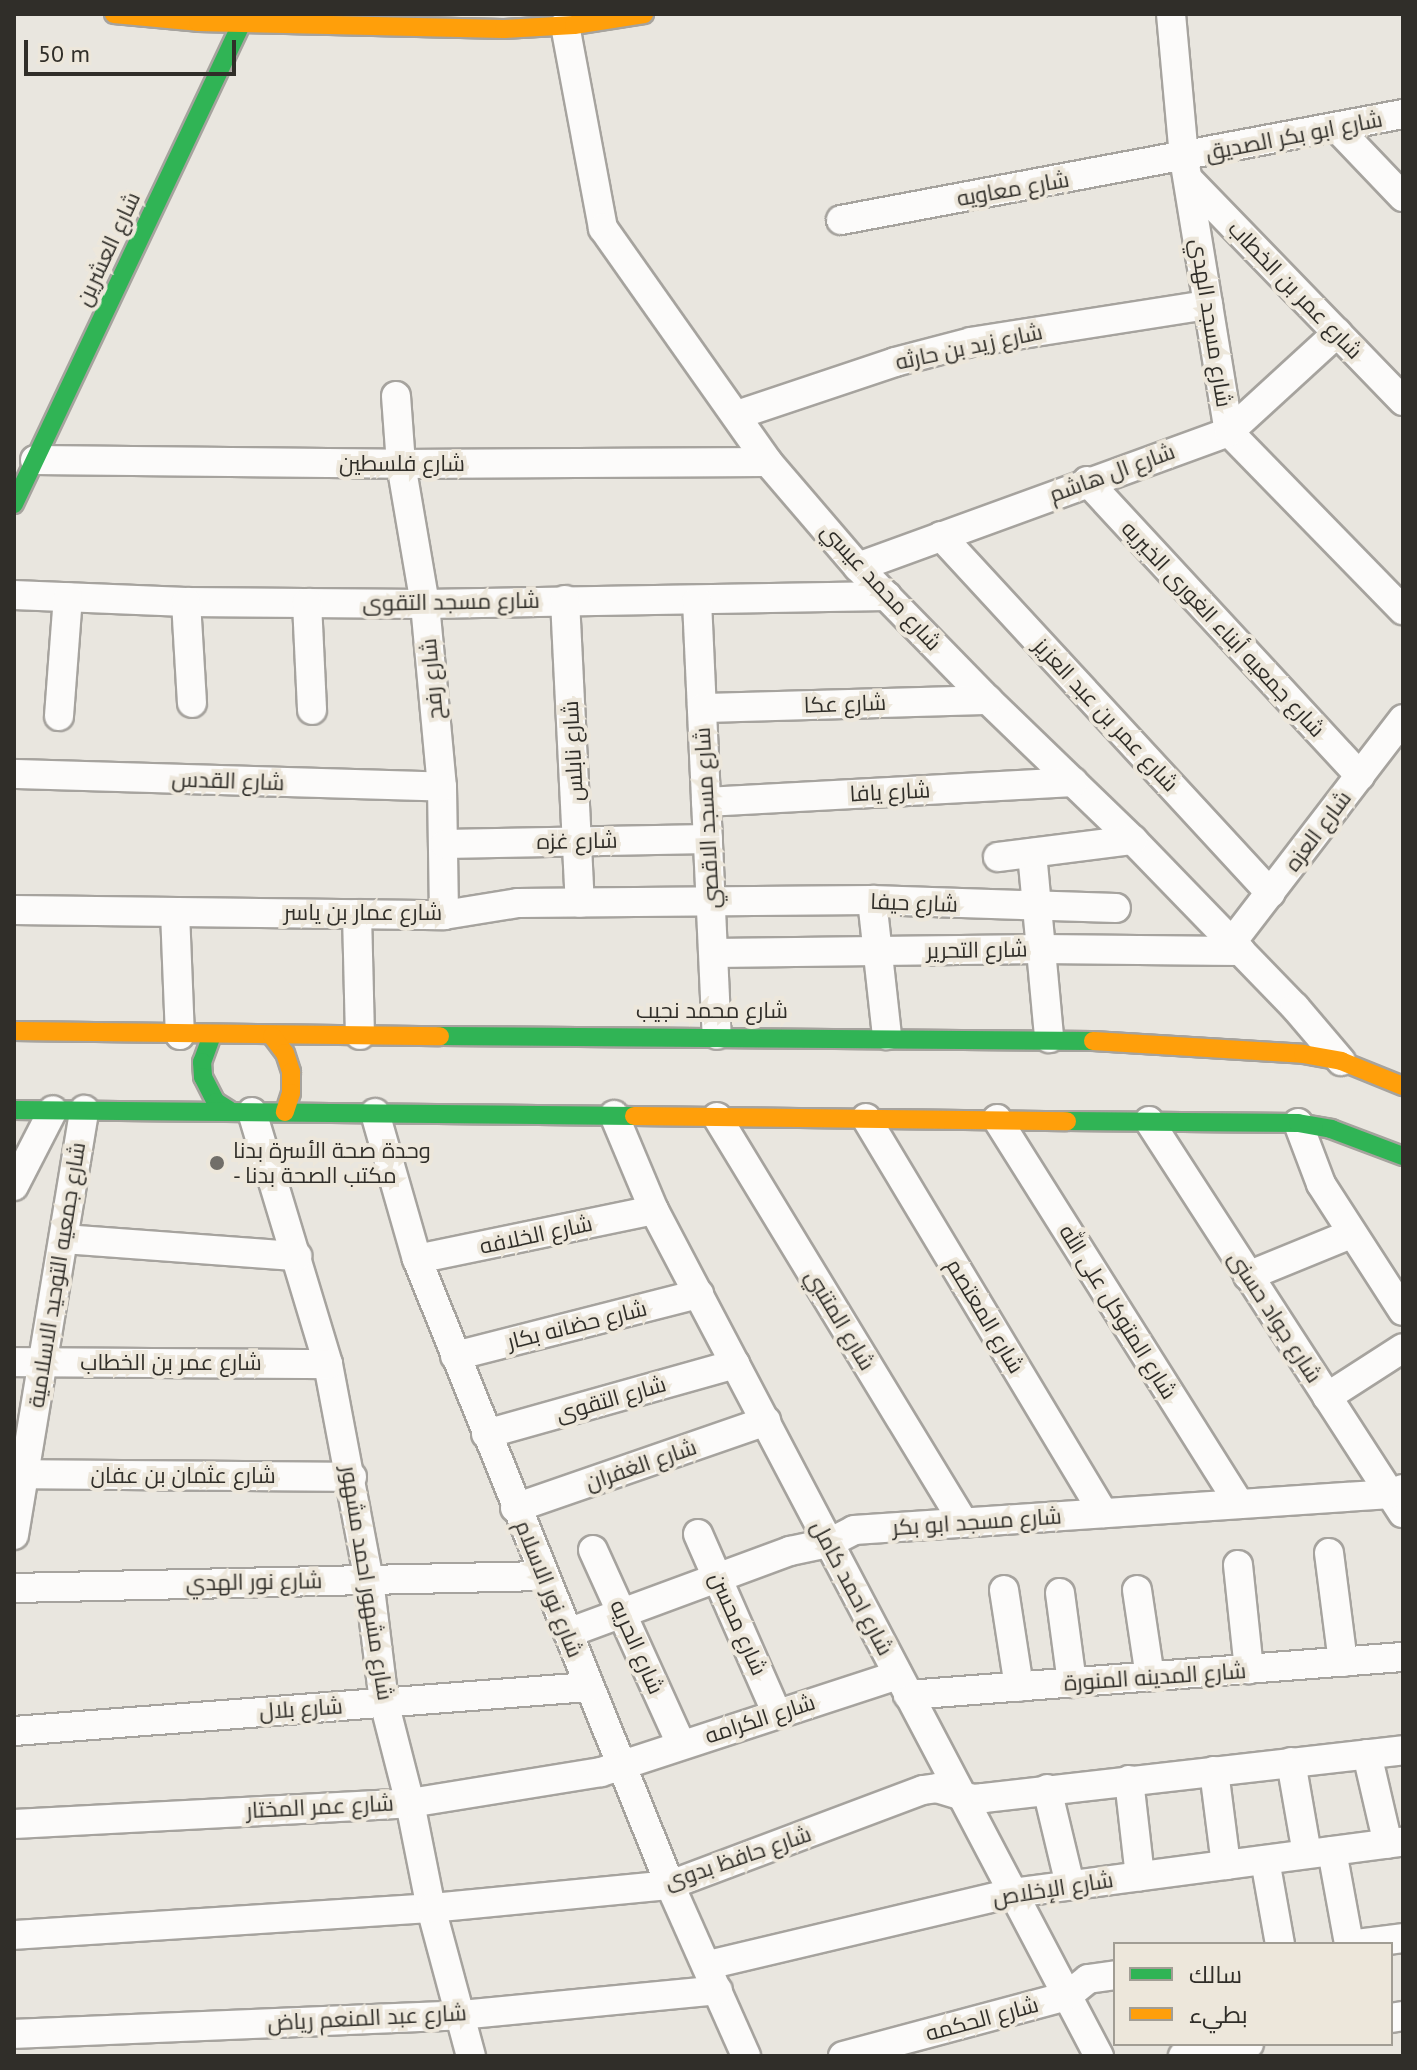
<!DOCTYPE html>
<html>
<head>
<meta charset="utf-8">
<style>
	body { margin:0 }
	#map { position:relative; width:1417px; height:2070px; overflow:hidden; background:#e9e6df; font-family:"PT Sans",Cairo,sans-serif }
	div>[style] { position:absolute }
	.roads { filter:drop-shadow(2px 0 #a6a39e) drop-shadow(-2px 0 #a6a39e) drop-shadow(0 2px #a6a39e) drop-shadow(0 -2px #a6a39e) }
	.street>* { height:28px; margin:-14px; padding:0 14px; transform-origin:14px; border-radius:14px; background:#fcfbfa }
	.fast>* { height:18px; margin:-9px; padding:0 9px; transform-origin:9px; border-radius:9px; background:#30b455 }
	.slow>* { height:18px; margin:-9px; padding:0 9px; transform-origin:9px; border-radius:9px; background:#ff9f0a }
	.dots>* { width:22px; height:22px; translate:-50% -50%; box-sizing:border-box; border:4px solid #ede7db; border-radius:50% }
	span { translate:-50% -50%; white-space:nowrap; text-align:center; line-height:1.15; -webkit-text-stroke:8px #ede7db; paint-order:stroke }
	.street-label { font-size:22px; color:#302e29 }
	.poi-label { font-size:22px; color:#302e29 }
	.left { translate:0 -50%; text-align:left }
	.frame { position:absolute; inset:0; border:16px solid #302e29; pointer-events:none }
	.legend { position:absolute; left:1113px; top:1942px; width:280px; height:104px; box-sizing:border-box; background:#ede7db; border:2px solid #a19d94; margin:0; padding:10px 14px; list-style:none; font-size:24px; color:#302e29 }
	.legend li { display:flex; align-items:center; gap:16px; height:40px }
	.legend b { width:40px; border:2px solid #a19d94 }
	.scale { position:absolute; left:24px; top:40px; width:212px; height:36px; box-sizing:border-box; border:4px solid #302e29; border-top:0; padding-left:10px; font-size:24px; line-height:28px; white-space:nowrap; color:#302e29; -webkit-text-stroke:6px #ede7db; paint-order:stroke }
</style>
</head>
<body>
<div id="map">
	<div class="roads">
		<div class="street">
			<i style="left:1171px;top:14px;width:145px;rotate:84.8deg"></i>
			<i style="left:1184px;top:158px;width:278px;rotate:80.7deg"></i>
			<i style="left:1229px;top:432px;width:249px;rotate:45.7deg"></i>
			<i style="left:565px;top:25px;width:207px;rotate:79.4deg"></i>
			<i style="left:603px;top:228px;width:286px;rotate:54.8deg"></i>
			<i style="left:768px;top:462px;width:138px;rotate:49.4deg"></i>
			<i style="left:858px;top:567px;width:186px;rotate:45.7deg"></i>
			<i style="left:988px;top:700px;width:202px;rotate:44deg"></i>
			<i style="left:1133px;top:840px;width:233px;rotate:45.9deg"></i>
			<i style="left:1295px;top:1007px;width:71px;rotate:49.6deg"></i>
			<i style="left:1338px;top:129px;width:94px;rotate:46.3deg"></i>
			<i style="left:1188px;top:179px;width:309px;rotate:45.9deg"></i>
			<i style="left:841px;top:220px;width:572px;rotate:-10.68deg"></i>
			<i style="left:396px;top:396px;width:68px;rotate:85.8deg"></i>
			<i style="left:401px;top:464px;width:142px;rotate:80.3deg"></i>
			<i style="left:425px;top:604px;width:184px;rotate:84.7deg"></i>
			<i style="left:442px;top:787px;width:128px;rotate:89.1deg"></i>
			<i style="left:737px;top:415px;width:167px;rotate:-18.5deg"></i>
			<i style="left:895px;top:362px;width:79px;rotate:-14.7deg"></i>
			<i style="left:971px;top:342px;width:240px;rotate:-8.9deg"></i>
			<i style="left:35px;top:460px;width:366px;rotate:0.6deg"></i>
			<i style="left:401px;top:464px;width:367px;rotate:-0.3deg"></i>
			<i style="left:1087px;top:481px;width:402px;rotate:47.2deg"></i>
			<i style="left:941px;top:536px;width:486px;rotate:47.3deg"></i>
			<i style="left:858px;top:567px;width:395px;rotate:-20deg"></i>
			<i style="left:1229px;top:432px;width:147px;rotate:-42.5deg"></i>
			<i style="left:14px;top:595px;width:172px;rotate:2.3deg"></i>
			<i style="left:186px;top:602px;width:239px;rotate:0.5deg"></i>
			<i style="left:425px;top:604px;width:462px;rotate:-1deg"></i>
			<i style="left:565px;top:600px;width:303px;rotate:87.2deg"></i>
			<i style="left:697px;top:601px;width:434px;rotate:87.4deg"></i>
			<i style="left:186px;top:602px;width:101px;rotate:86.6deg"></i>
			<i style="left:307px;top:603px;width:107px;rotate:87.3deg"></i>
			<i style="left:702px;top:708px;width:286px;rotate:-1.6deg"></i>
			<i style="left:59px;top:716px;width:119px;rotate:-85.7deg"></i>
			<i style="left:14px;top:774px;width:428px;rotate:1.7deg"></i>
			<i style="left:706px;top:802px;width:368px;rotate:-3.1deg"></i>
			<i style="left:445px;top:844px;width:263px;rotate:-1.1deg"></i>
			<i style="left:1032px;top:853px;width:186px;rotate:84.7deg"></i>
			<i style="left:998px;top:857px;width:136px;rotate:-7.2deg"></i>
			<i style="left:872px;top:900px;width:136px;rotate:83.7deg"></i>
			<i style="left:14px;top:910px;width:430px;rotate:0.7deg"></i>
			<i style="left:444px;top:915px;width:75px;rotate:-9.2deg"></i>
			<i style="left:518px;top:903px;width:354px;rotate:-0.5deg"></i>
			<i style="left:872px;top:900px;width:244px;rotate:1.9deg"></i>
			<i style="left:175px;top:912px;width:123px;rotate:87.7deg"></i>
			<i style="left:357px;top:914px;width:121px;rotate:88.6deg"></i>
			<i style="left:1232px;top:942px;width:281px;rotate:-52.5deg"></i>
			<i style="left:714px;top:953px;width:327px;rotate:-0.7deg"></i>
			<i style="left:1041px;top:949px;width:200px;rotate:0.6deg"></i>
			<i style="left:252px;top:1112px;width:263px;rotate:73.2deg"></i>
			<i style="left:328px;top:1364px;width:220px;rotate:79.3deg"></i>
			<i style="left:369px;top:1580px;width:123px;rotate:83deg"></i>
			<i style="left:384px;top:1702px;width:104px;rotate:75.6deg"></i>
			<i style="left:410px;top:1803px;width:107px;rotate:78.7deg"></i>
			<i style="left:431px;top:1908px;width:153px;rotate:74.9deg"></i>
			<i style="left:375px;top:1113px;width:152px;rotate:74deg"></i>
			<i style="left:417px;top:1259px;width:675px;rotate:67.99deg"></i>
			<i style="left:670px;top:1885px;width:187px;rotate:66deg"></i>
			<i style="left:614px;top:1115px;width:103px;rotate:67.2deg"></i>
			<i style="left:654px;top:1210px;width:956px;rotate:62.26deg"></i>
			<i style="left:717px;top:1117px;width:475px;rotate:58.7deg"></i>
			<i style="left:866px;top:1118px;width:461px;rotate:59deg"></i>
			<i style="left:997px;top:1119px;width:455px;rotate:57.8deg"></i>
			<i style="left:1149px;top:1121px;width:467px;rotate:57.1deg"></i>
			<i style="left:1298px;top:1123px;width:65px;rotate:69.3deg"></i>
			<i style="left:1321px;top:1184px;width:151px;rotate:57.2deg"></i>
			<i style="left:14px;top:1186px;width:85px;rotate:-62.8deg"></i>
			<i style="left:64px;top:1239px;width:234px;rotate:4.2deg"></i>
			<i style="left:417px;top:1259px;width:242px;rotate:-11.7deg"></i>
			<i style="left:1248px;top:1276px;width:111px;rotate:-22.2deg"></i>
			<i style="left:455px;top:1356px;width:252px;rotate:-14.3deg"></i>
			<i style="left:14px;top:1362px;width:314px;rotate:0.4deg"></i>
			<i style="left:1327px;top:1397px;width:90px;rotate:-32.8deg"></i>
			<i style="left:486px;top:1434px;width:259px;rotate:-15.7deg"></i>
			<i style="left:14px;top:1474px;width:338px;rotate:0.5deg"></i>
			<i style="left:515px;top:1508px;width:266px;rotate:-19.1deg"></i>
			<i style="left:698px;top:1534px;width:197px;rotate:66.3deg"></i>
			<i style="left:14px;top:1535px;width:431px;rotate:-80.6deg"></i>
			<i style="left:593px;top:1550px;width:213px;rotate:65.6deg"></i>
			<i style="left:1329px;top:1553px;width:110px;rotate:82.7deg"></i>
			<i style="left:1238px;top:1565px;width:105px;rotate:84deg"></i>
			<i style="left:14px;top:1588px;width:528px;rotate:-1.3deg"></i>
			<i style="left:1004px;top:1590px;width:98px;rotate:81.2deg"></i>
			<i style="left:1137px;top:1590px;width:88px;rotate:81.5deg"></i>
			<i style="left:1060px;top:1593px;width:91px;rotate:82.4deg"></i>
			<i style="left:568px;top:1633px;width:237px;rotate:-20.3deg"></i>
			<i style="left:790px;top:1551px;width:40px;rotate:-12deg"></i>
			<i style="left:829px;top:1543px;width:28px;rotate:-27deg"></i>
			<i style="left:854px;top:1530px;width:538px;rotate:-3.84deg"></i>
			<i style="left:1391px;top:1494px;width:13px;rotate:-23deg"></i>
			<i style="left:908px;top:1695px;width:496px;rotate:-4.4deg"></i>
			<i style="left:14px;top:1731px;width:577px;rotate:-4.38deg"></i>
			<i style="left:1367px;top:1754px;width:92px;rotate:76.9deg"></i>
			<i style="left:1291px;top:1762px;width:93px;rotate:80.1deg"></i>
			<i style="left:1214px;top:1771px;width:95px;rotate:82.7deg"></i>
			<i style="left:1129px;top:1780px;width:97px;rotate:83.5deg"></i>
			<i style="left:1047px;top:1789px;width:99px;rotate:76.5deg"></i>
			<i style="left:14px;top:1824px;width:397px;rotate:-3deg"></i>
			<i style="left:410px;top:1803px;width:193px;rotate:-9.2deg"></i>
			<i style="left:601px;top:1772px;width:312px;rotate:-18.1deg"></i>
			<i style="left:1332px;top:1851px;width:95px;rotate:79.6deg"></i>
			<i style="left:1265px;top:1860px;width:85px;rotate:79.9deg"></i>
			<i style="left:14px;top:1935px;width:418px;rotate:-3.7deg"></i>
			<i style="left:431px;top:1908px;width:240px;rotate:-5.5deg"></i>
			<i style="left:670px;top:1885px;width:270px;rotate:-20.6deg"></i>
			<i style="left:923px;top:1790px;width:14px;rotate:-8deg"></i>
			<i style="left:937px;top:1788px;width:38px;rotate:17deg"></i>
			<i style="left:973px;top:1799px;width:11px;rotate:-5deg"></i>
			<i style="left:984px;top:1798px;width:422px;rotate:-6.5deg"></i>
			<i style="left:1357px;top:1944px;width:46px;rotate:-7.4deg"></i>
			<i style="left:708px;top:1965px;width:313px;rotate:-13.3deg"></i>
			<i style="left:1013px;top:1893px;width:393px;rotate:-7.5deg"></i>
			<i style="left:1391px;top:2018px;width:12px;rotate:-9deg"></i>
			<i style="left:14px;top:2034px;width:446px;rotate:-2.4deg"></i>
			<i style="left:460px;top:2015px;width:259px;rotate:-5.5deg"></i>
			<i style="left:843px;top:2056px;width:232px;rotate:-15deg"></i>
			<i style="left:1067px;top:1996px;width:27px;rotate:-39deg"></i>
			<i style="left:1088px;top:1979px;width:27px;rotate:-8deg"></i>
			<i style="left:1183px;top:2056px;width:67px;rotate:-10.3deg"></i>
		</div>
		<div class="fast">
			<i style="left:14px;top:504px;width:542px;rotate:-64.66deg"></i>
			<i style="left:212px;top:1035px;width:29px;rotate:110deg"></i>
			<i style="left:202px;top:1062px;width:15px;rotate:86deg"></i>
			<i style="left:203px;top:1077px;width:28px;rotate:63deg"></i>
			<i style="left:216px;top:1102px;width:15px;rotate:32deg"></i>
			<i style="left:440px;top:1036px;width:653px;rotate:0.44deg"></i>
			<i style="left:14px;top:1110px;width:620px;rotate:0.55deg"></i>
			<i style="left:1067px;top:1121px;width:231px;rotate:0.5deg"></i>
			<i style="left:1298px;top:1123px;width:34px;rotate:10deg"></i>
			<i style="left:1331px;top:1129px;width:77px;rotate:20.6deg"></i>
		</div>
		<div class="slow">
			<i style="left:114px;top:14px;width:84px;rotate:5.4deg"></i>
			<i style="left:198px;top:22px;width:306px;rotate:1.3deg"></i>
			<i style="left:504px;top:29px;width:70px;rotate:-3.3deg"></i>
			<i style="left:574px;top:25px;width:71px;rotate:-8.9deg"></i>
			<i style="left:14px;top:1031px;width:426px;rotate:0.7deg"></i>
			<i style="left:272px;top:1036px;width:21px;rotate:53deg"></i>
			<i style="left:285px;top:1053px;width:20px;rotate:72deg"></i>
			<i style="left:291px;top:1072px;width:21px;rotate:90deg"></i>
			<i style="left:291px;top:1093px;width:20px;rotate:108deg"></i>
			<i style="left:1093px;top:1041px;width:210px;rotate:3.5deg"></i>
			<i style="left:1303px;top:1054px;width:39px;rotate:10deg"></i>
			<i style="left:1341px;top:1061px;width:67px;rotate:22deg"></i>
			<i style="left:634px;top:1116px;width:433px;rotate:0.7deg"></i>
		</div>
	</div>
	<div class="dots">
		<i style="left:217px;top:1163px;background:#716e69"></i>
	</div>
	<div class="street-label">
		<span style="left:1294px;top:136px;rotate:-11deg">شارع ابو بكر الصديق</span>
		<span style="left:1013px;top:189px;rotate:-10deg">شارع معاويه</span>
		<span style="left:108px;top:249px;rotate:-65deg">شارع العشرين</span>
		<span style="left:1295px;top:290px;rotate:46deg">شارع عمر بن الخطاب</span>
		<span style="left:1211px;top:323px;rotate:81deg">شارع مسجد الهدي</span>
		<span style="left:969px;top:347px;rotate:-12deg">شارع زيد بن حارثه</span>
		<span style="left:402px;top:464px">شارع فلسطين</span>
		<span style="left:1112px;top:473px;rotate:-20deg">شارع ال هاشم</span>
		<span style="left:881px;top:587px;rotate:47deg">شارع محمد عيسي</span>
		<span style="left:451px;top:602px;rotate:-1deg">شارع مسجد التقوى</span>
		<span style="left:1223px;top:629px;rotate:47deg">شارع جمعيه أبناء الغورى الخيريه</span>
		<span style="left:432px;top:679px;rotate:-95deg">شارع رفح</span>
		<span style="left:845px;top:704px;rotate:-2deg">شارع عكا</span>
		<span style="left:1106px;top:715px;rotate:47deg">شارع عمر بن عبد العزيز</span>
		<span style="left:573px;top:751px;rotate:-93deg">شارع نابلس</span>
		<span style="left:228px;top:781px;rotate:2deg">شارع القدس</span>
		<span style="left:890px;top:792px;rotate:-3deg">شارع يافا</span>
		<span style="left:707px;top:818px;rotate:-93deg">شارع مسجد الاقصي</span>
		<span style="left:1318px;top:831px;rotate:-53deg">شارع العزه</span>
		<span style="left:577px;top:841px;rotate:-1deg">شارع غزه</span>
		<span style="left:914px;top:903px;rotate:2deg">شارع حيفا</span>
		<span style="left:363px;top:913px">شارع عمار بن ياسر</span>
		<span style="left:977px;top:950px;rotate:-1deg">شارع التحرير</span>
		<span style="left:712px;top:1011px">شارع محمد نجيب</span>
		<span style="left:536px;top:1235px;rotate:-12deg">شارع الخلافه</span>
		<span style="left:57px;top:1275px;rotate:-81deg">شارع جمعيه التوحيد الاسلامية</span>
		<span style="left:1118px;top:1312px;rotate:58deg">شارع المتوكل على الله</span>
		<span style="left:985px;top:1316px;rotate:59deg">شارع المعتصم</span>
		<span style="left:1275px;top:1317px;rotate:57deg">شارع جواد حسنى</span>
		<span style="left:840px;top:1320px;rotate:59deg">شارع المتنبي</span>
		<span style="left:577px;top:1325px;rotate:-14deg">شارع حضانه بكار</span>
		<span style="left:171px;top:1363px">شارع عمر بن الخطاب</span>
		<span style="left:611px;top:1399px;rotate:-16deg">شارع التقوى</span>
		<span style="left:641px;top:1465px;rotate:-19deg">شارع الغفران</span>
		<span style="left:183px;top:1476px">شارع عثمان بن عفان</span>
		<span style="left:977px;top:1522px;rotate:-4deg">شارع مسجد ابو بكر</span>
		<span style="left:254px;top:1582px;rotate:-1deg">شارع نور الهدي</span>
		<span style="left:367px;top:1583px;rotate:81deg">شارع مشهور احمد مشهور</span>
		<span style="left:852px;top:1588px;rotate:62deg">شارع احمد كامل</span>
		<span style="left:549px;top:1589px;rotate:68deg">شارع نور الاسلام</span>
		<span style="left:738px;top:1624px;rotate:66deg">شارع محسن</span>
		<span style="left:637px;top:1647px;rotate:66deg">شارع الحريه</span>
		<span style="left:1155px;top:1677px;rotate:-4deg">شارع المدينه المنورة</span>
		<span style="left:301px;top:1709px;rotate:-4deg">شارع بلال</span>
		<span style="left:760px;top:1719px;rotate:-18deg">شارع الكرامه</span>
		<span style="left:320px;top:1807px;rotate:-3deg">شارع عمر المختار</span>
		<span style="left:738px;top:1858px;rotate:-19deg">شارع حافظ بدوى</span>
		<span style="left:1053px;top:1889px;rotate:-9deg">شارع الإخلاص</span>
		<span style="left:367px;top:2018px;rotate:-3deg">شارع عبد المنعم رياض</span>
		<span style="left:982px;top:2019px;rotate:-15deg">شارع الحكمه</span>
	</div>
	<div class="poi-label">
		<span class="left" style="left:233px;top:1163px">وحدة صحة الأسرة بدنا<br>- مكتب الصحة بدنا</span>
	</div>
	<div class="frame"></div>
	<ul class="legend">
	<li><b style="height:10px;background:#30b455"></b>سالك</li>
	<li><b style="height:10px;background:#ff9f0a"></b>بطيء</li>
	</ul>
	<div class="scale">50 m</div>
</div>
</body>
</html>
